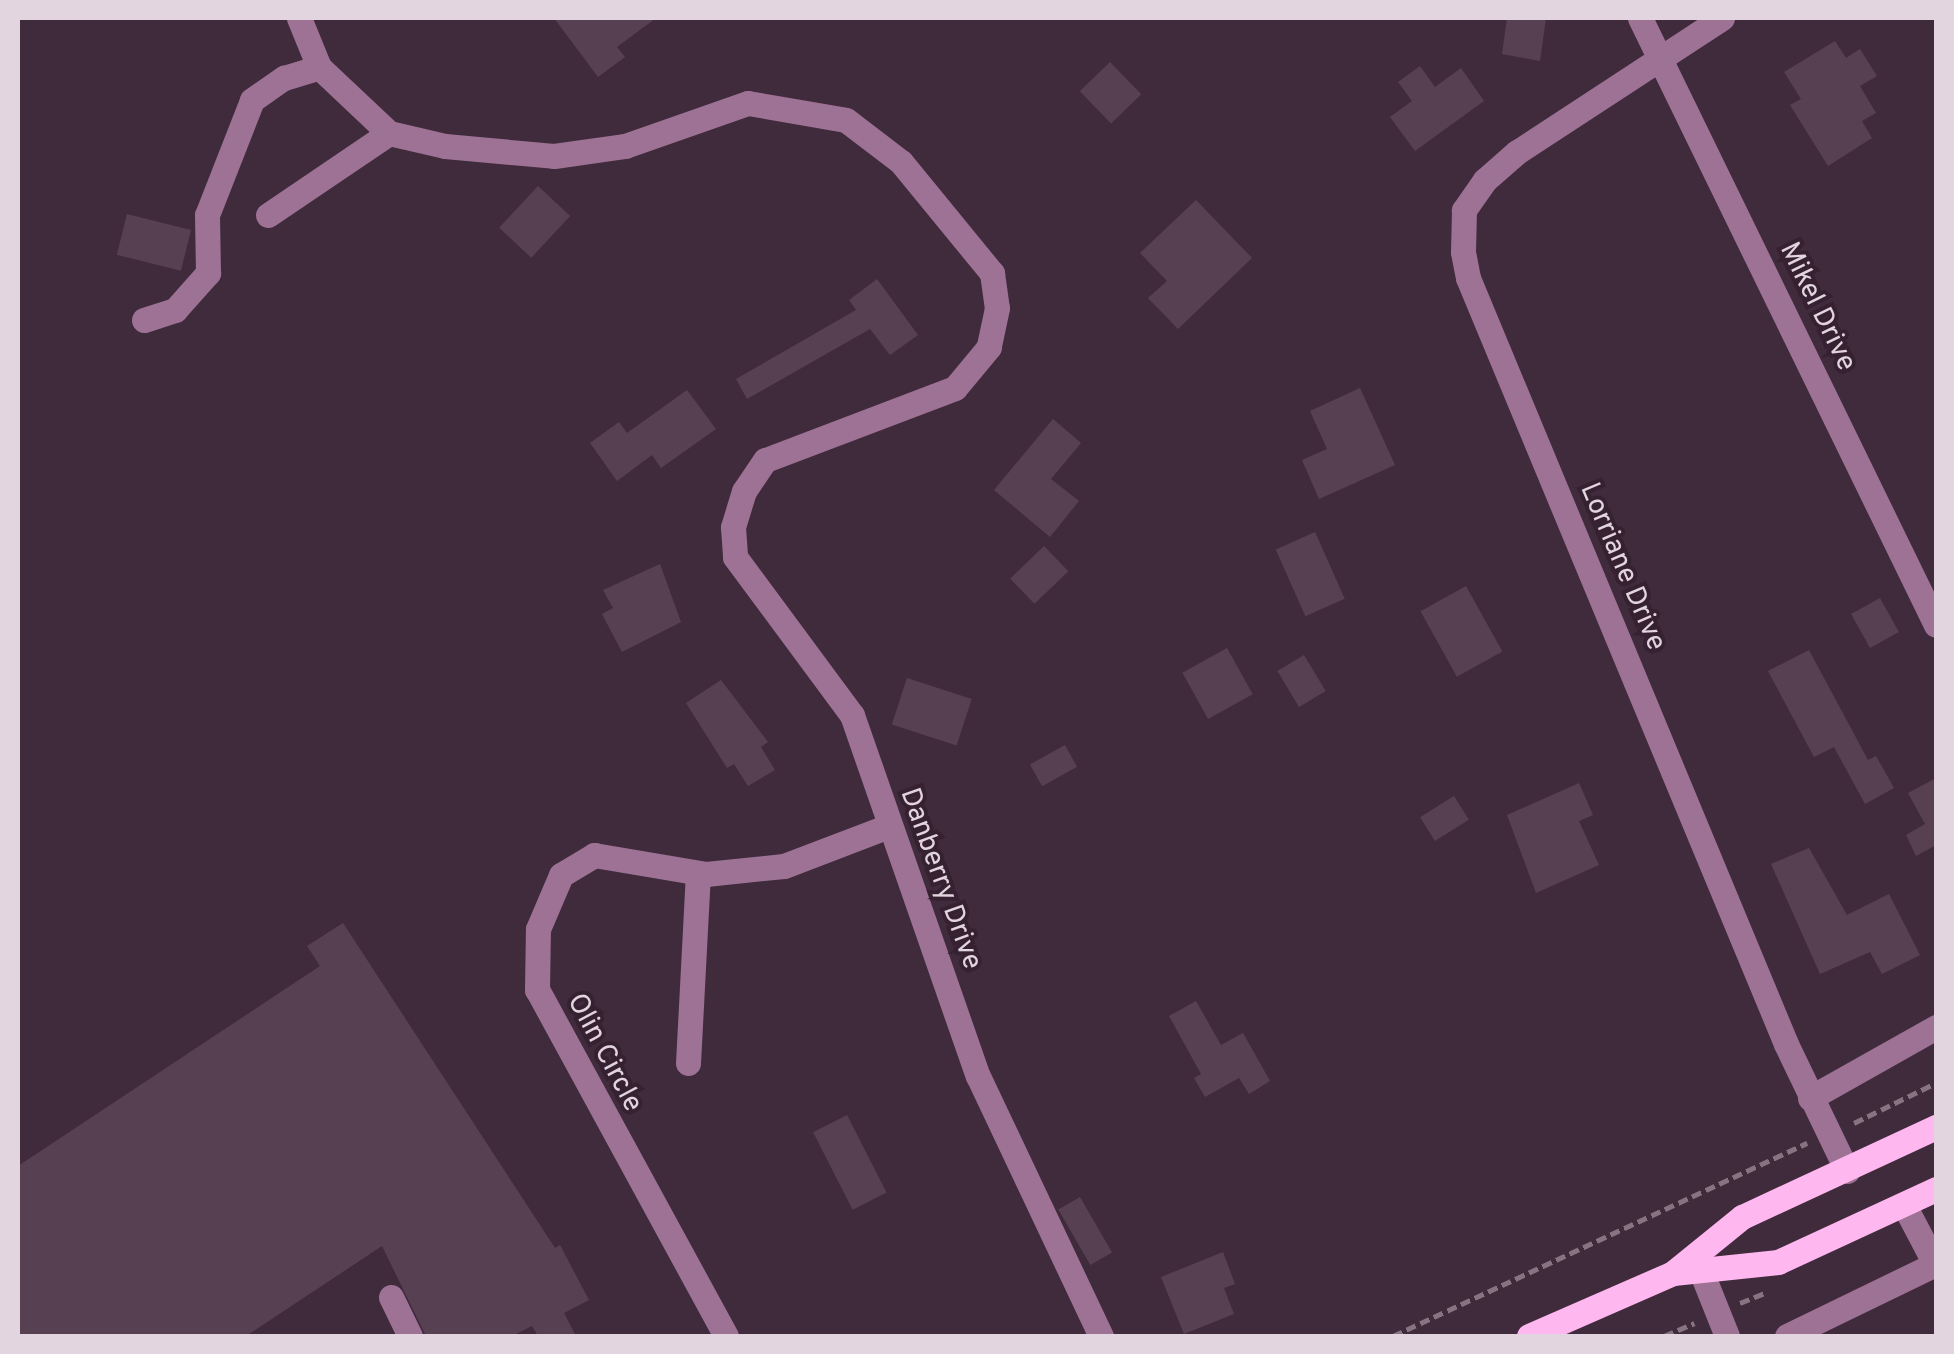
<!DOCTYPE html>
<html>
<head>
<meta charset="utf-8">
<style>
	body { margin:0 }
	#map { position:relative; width:1954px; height:1354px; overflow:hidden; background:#402b3c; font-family:Overpass,sans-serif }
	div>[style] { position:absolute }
	.building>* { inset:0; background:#574052; transform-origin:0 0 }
	.path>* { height:5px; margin-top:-2.5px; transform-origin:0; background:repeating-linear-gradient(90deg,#867482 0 10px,transparent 0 15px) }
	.minor>* { height:25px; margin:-12.5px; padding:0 12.5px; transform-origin:12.5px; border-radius:12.5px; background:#9e7295 }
	.major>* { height:25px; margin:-12.5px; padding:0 12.5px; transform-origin:12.5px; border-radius:12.5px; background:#ffb7f0 }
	span { translate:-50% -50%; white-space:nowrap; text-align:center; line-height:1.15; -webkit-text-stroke:8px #362132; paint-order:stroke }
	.street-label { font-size:28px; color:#e3d5df }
	.frame { position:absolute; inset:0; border:20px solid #e3d5df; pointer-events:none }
</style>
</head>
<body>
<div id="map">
	<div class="building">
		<i style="clip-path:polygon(554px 18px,656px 18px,617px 47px,625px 57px,598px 77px)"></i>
		<i style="clip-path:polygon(1507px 18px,1546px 18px,1540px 61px,1502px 54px)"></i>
		<i style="clip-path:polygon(1835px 41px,1846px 58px,1860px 49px,1877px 76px,1860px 86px,1876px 113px,1862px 121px,1872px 138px,1828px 166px,1790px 105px,1801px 99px,1784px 72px)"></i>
		<i style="left:1110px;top:62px;width:45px;height:42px;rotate:46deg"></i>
		<i style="clip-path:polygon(1420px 66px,1435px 87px,1461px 68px,1484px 101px,1415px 151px,1390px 117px,1412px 101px,1398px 82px)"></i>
		<i style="left:538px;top:186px;width:44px;height:57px;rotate:43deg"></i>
		<i style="clip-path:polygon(1196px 200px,1252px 258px,1178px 329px,1148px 298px,1167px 281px,1140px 253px)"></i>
		<i style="left:127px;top:214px;width:66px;height:42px;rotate:14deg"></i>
		<i style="clip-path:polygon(877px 279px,918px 335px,890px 355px,870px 329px,747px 399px,736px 379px,856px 310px,849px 300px)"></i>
		<i style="clip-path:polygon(1360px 388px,1395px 465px,1319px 499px,1302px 460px,1327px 449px,1310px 411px)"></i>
		<i style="clip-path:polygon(687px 390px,716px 429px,661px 468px,652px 455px,617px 481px,590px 443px,619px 422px,627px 433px)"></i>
		<i style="clip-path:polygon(1053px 419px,1081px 443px,1051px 479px,1079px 501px,1050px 537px,994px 490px)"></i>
		<i style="left:1315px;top:532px;width:73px;height:43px;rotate:66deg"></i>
		<i style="left:1044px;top:546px;width:35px;height:47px;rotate:46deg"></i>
		<i style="clip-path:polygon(660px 564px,681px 622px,622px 652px,602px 614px,613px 608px,603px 590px)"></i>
		<i style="left:1466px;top:586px;width:75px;height:52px;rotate:61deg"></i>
		<i style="left:1880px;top:598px;width:39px;height:33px;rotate:61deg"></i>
		<i style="left:1227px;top:648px;width:53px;height:51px;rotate:61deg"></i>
		<i style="clip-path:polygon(1809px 650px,1868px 760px,1876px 756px,1894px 788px,1865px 804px,1834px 747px,1814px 757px,1768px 671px)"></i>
		<i style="left:1304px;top:655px;width:42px;height:31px;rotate:59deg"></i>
		<i style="left:907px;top:678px;width:68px;height:49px;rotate:18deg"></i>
		<i style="clip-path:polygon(721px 680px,768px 742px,761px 747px,775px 770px,748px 786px,734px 764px,727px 768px,686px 703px)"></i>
		<i style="left:1065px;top:745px;width:25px;height:40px;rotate:61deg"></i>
		<i style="clip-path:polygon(1936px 778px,1936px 845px,1916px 856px,1906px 835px,1925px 824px,1908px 793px)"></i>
		<i style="clip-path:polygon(1579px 783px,1593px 815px,1579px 821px,1599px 865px,1536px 893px,1507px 815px)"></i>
		<i style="left:1454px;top:796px;width:28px;height:40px;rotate:58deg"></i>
		<i style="clip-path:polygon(1809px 848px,1847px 915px,1889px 894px,1920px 955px,1882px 974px,1870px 952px,1820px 974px,1771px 864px)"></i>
		<i style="clip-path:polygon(343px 923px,555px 1248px,560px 1245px,589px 1300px,564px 1313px,576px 1336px,538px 1336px,532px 1326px,512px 1336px,426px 1336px,382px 1246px,246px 1336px,18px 1336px,18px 1166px,320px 966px,307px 946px)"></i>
		<i style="clip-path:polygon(1196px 1001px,1221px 1045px,1243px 1033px,1270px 1081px,1249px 1094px,1239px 1078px,1205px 1097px,1194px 1078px,1201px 1074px,1169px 1016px)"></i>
		<i style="left:847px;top:1115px;width:87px;height:38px;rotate:63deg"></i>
		<i style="left:1080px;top:1197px;width:64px;height:25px;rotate:60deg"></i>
		<i style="clip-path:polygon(1223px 1252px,1235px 1284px,1224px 1288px,1234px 1314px,1184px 1334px,1161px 1277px)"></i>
	</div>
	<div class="path">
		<i style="left:1854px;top:1123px;width:91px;rotate:-26deg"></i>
		<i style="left:1740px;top:1303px;width:29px;rotate:-22deg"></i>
		<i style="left:1393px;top:1336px;width:457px;rotate:-25deg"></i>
		<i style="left:1664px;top:1336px;width:33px;rotate:-23deg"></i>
	</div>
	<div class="minor">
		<i style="left:299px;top:18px;width:53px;rotate:67.8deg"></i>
		<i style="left:319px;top:67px;width:96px;rotate:43.3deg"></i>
		<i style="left:1640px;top:18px;width:675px;rotate:64deg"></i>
		<i style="left:1722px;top:18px;width:245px;rotate:146.8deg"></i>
		<i style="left:1517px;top:152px;width:43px;rotate:138.8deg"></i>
		<i style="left:1485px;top:180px;width:37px;rotate:125deg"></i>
		<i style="left:1464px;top:210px;width:42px;rotate:91.4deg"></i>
		<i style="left:1463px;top:252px;width:26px;rotate:79deg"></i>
		<i style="left:1468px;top:278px;width:829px;rotate:67.45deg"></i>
		<i style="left:1786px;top:1044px;width:141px;rotate:64.3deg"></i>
		<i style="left:268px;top:215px;width:146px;rotate:-34.1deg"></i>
		<i style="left:389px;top:133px;width:57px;rotate:13.1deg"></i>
		<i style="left:445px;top:146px;width:109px;rotate:5.2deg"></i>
		<i style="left:554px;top:156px;width:72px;rotate:-8deg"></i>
		<i style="left:625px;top:146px;width:130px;rotate:-19.3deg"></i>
		<i style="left:748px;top:103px;width:99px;rotate:9.8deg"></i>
		<i style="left:846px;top:120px;width:69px;rotate:37.4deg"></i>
		<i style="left:901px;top:162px;width:144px;rotate:50.7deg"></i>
		<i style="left:992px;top:273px;width:35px;rotate:82deg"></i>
		<i style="left:997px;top:308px;width:40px;rotate:102deg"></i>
		<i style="left:989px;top:347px;width:53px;rotate:129.7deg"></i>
		<i style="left:955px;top:388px;width:203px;rotate:159.2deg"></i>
		<i style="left:765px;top:460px;width:37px;rotate:124deg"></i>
		<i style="left:744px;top:491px;width:38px;rotate:107deg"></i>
		<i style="left:733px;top:527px;width:30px;rotate:86deg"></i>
		<i style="left:735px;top:557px;width:197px;rotate:53.5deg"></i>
		<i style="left:852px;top:715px;width:382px;rotate:70.8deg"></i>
		<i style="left:978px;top:1076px;width:288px;rotate:64.7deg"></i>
		<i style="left:144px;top:320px;width:33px;rotate:-18deg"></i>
		<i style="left:175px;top:310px;width:50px;rotate:-48.3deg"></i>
		<i style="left:208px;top:273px;width:58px;rotate:-91deg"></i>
		<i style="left:207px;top:215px;width:123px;rotate:-68.6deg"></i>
		<i style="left:252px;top:100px;width:39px;rotate:-35deg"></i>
		<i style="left:284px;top:78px;width:37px;rotate:-17deg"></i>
		<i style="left:688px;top:1063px;width:190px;rotate:-87deg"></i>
		<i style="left:1810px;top:1098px;width:145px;rotate:-29.4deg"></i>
		<i style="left:1701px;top:1271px;width:70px;rotate:68.2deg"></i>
		<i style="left:391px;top:1297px;width:43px;rotate:64deg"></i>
		<i style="left:726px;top:1336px;width:394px;rotate:-118.6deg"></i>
		<i style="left:537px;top:990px;width:61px;rotate:-89.1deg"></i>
		<i style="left:538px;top:929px;width:59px;rotate:-66.9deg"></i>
		<i style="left:561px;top:875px;width:39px;rotate:-31deg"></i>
		<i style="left:594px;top:855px;width:114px;rotate:9.6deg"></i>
		<i style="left:706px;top:874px;width:78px;rotate:-5.9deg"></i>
		<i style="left:784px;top:866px;width:109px;rotate:-20.9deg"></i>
		<i style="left:1787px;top:1336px;width:165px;rotate:-25.9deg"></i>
		<i style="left:1935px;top:1264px;width:67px;rotate:-117.7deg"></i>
	</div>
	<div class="major">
		<i style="left:1673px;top:1273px;width:106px;rotate:-6deg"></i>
		<i style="left:1778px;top:1262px;width:174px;rotate:-24.8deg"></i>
		<i style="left:1529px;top:1336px;width:157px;rotate:-23.6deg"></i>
		<i style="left:1673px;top:1273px;width:89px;rotate:-39.1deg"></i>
		<i style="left:1742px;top:1217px;width:214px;rotate:-24.9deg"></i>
	</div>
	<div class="street-label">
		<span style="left:1817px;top:307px;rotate:64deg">Mikel Drive</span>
		<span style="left:1622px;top:567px;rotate:67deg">Lorriane Drive</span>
		<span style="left:940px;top:879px;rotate:70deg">Danberry Drive</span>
		<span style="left:604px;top:1053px;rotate:62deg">Olin Circle</span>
	</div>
	<div class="frame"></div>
</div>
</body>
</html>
